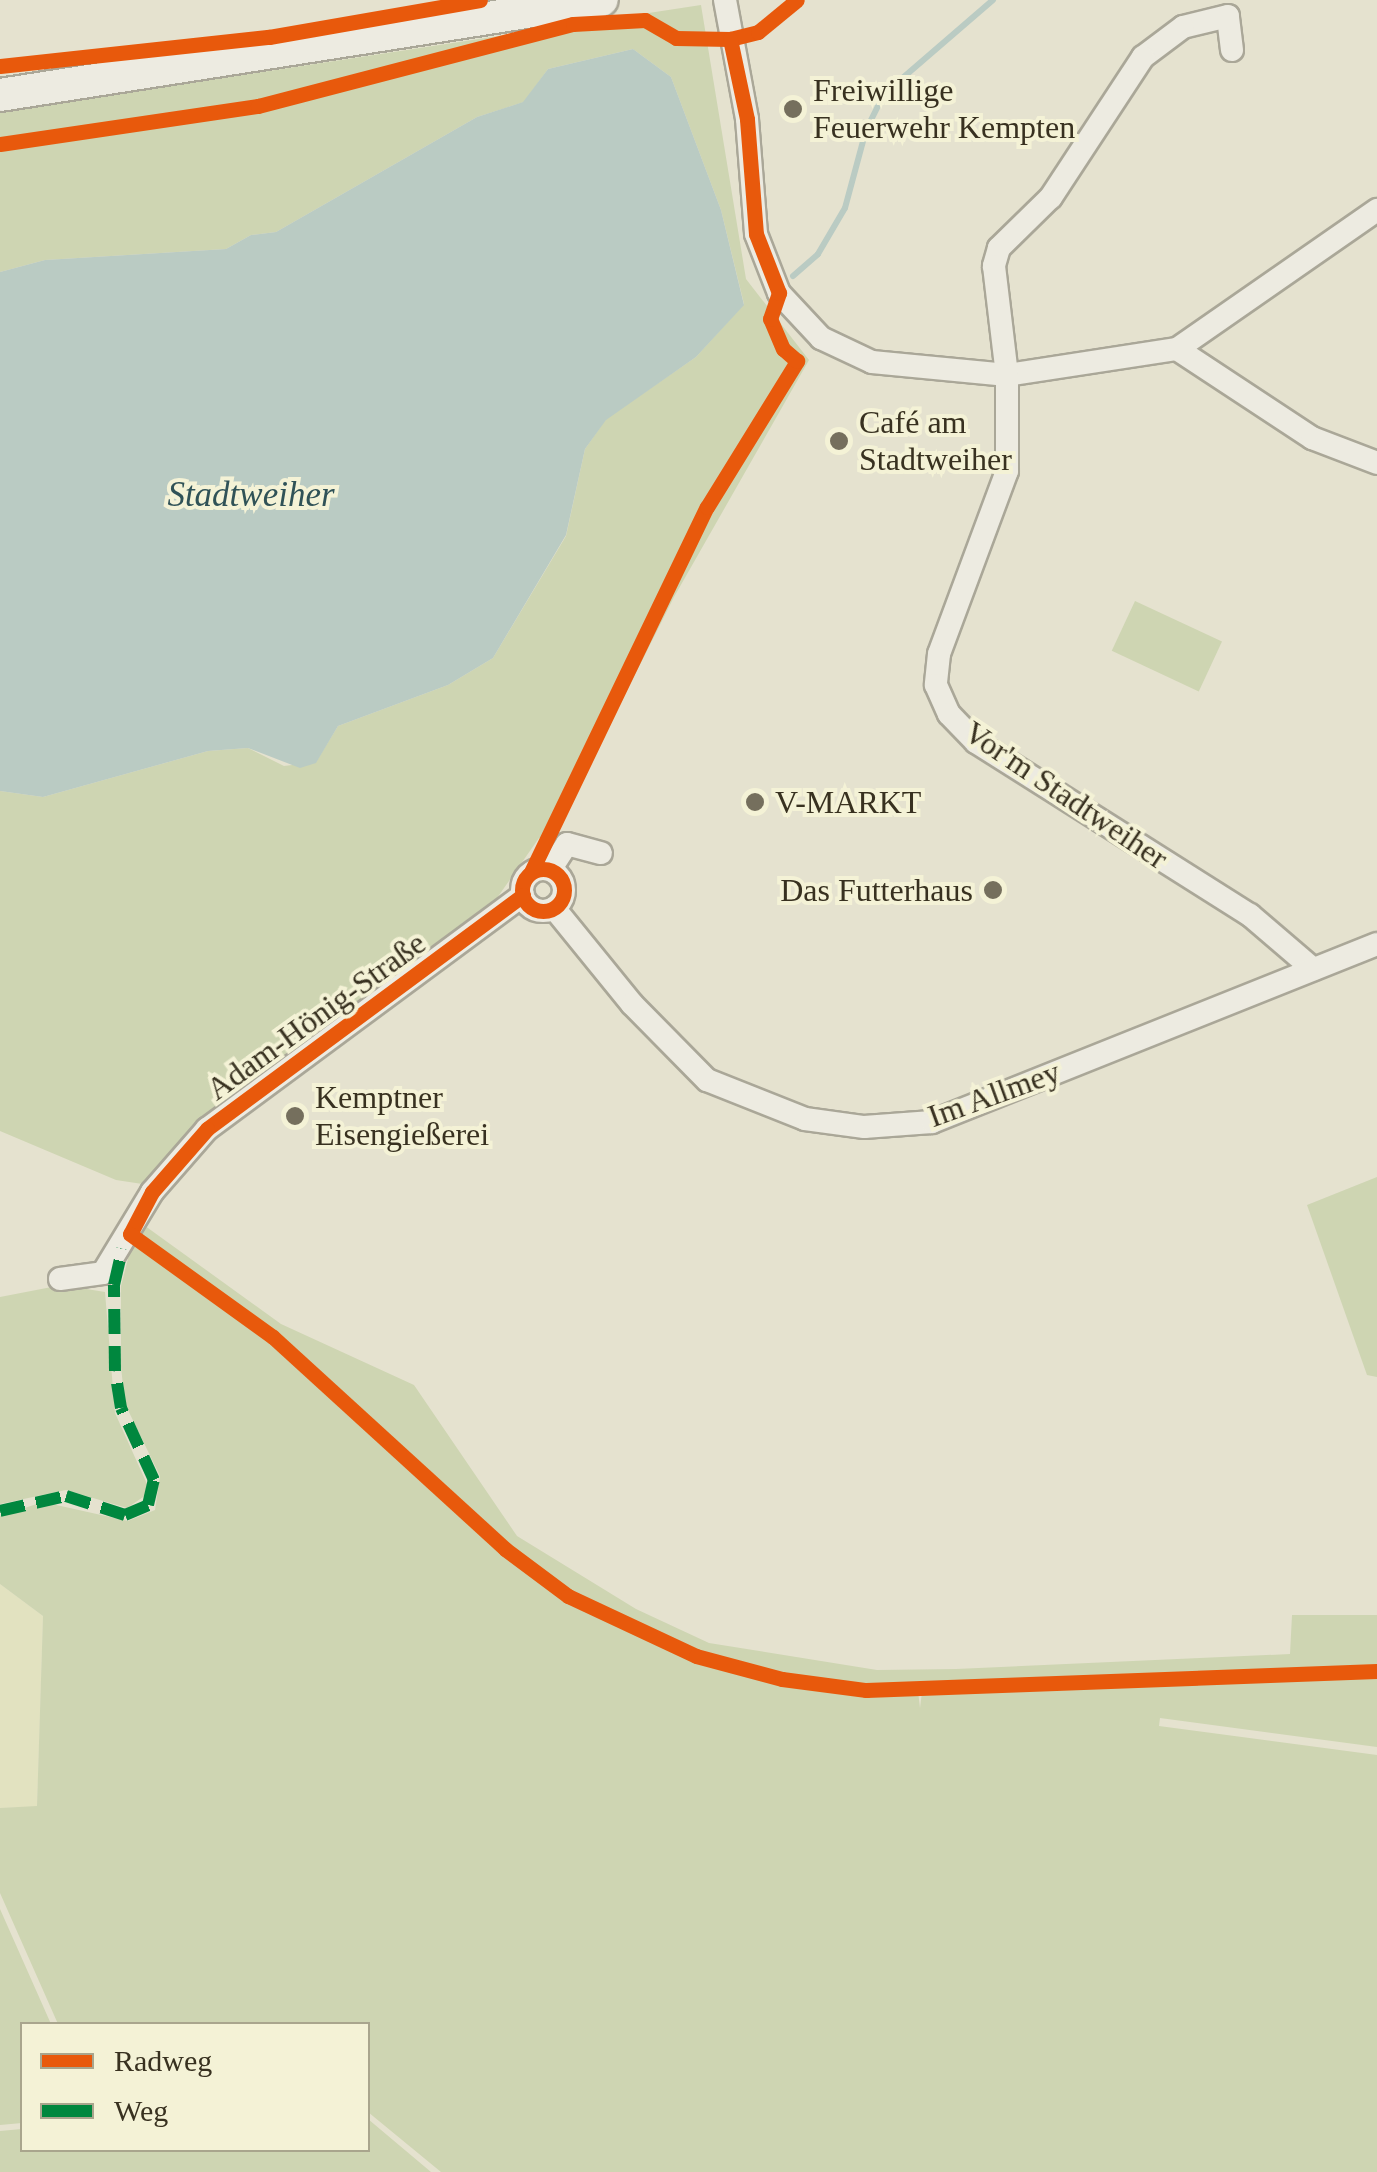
<!DOCTYPE html>
<html>
<head>
<meta charset="utf-8">
<style>
	body { margin:0 }
	#map { position:relative; width:1377px; height:2172px; overflow:hidden; background:#e5e2cf; font-family:"Times New Roman",serif }
	div>[style] { position:absolute }
	.farmland>* { inset:0; background:#e2e2c0 }
	.green>* { inset:0; background:#ced5b2; transform-origin:0 0 }
	.water>* { inset:0; background:#bacbc3 }
	.stream>* { height:6px; margin:-3px; padding:0 3px; transform-origin:3px; border-radius:3px; background:#bacbc3 }
	.roads { filter:drop-shadow(2px 0 #aaa798) drop-shadow(-2px 0 #aaa798) drop-shadow(0 2px #aaa798) drop-shadow(0 -2px #aaa798) }
	.street>* { height:22px; margin:-11px; padding:0 11px; transform-origin:11px; border-radius:11px; background:#edebe1 }
	.street>.ring { margin:-11px; padding:0; box-sizing:content-box; background:none; border:22px solid #edebe1; border-radius:50% }
	.secondary>* { height:32px; margin:-16px; padding:0 16px; transform-origin:16px; border-radius:16px; background:#edebe1 }
	.quiet>* { height:12px; margin-top:-6px; transform-origin:0; background:repeating-linear-gradient(90deg,#00873e 0 25px,transparent 0 37px) }
	.cycleway>* { height:15px; margin:-7.5px; padding:0 7.5px; transform-origin:7.5px; border-radius:7.5px; background:#e8590c }
	.cycleway>.ring { margin:-7.5px; padding:0; box-sizing:content-box; background:none; border:15px solid #e8590c; border-radius:50% }
	.dots>* { width:28px; height:28px; translate:-50% -50%; box-sizing:border-box; border:5px solid #f4f2d6; border-radius:50% }
	span { translate:-50% -50%; white-space:nowrap; text-align:center; line-height:1.15; -webkit-text-stroke:8px #f4f2d6; paint-order:stroke }
	.poi-label { font-size:32px; color:#383120 }
	.left { translate:0 -50%; text-align:left }
	.right { translate:-100% -50%; text-align:right }
	.street-label { font-size:32px; color:#383120 }
	.water-label { font-size:35px; color:#305257; font-style:italic }
	.legend { position:absolute; left:20px; top:2022px; width:350px; height:130px; box-sizing:border-box; background:#f4f2d6; border:2px solid #a9a58d; margin:0; padding:12px 18px; list-style:none; font-size:30px; color:#383120 }
	.legend li { display:flex; align-items:center; gap:20px; height:50px }
	.legend b { width:50px; border:2px solid #a9a58d }
</style>
</head>
<body>
<div id="map">
	<div class="farmland">
		<i style="clip-path:polygon(0 1584px,43px 1616px,37px 1807px,0 1808px)"></i>
	</div>
	<div class="green">
		<i style="clip-path:polygon(701px 5px,746px 279px,809px 360px,674px 597px,553px 838px,539px 838px,497px 898px,149px 1185px,116px 1180px,0 1131px,0 791px,43px 797px,208px 751px,248px 748px,284px 766px,316px 762px,338px 726px,448px 685px,493px 658px,566px 536px,585px 449px,606px 419px,696px 357px,744px 304px,721px 210px,671px 77px,633px 49px,548px 69px,524px 102px,477px 117px,276px 232px,251px 235px,226px 249px,45px 260px,0 272px,0 112px)"></i>
		<i style="left:1135px;top:601px;width:96px;height:55px;rotate:25deg"></i>
		<i style="clip-path:polygon(1377px 1177px,1377px 1377px,1367px 1375px,1307px 1205px)"></i>
		<i style="clip-path:polygon(141px 1223px,281px 1324px,414px 1385px,517px 1536px,636px 1609px,709px 1643px,877px 1670px,956px 1669px,1290px 1654px,1292px 1615px,1377px 1615px,1377px 1669px,865px 1687px,784px 1676px,697px 1653px,570px 1593px,507px 1547px,276px 1336px,137px 1233px)"></i>
		<i style="clip-path:polygon(133px 1239px,271px 1340px,505px 1552px,566px 1600px,695px 1659px,782px 1684px,918px 1691px,920px 1708px,922px 1692px,1377px 1675px,1377px 1747px,1160px 1718px,1159px 1726px,1377px 1755px,1377px 2172px,441px 2172px,368px 2112px,368px 2024px,58px 2024px,0 1893px,0 1808px,37px 1806px,43px 1616px,0 1584px,0 1516px,43px 1502px,128px 1521px,155px 1510px,160px 1476px,125px 1404px,121px 1367px,121px 1286px)"></i>
		<i style="clip-path:polygon(62px 1285px,105px 1292px,115px 1413px,147px 1484px,146px 1495px,127px 1508px,66px 1490px,0 1504px,0 1297px)"></i>
		<i style="clip-path:polygon(0 1909px,51px 2024px,22px 2024px,22px 2123px,0 2125px)"></i>
		<i style="clip-path:polygon(368px 2119px,431px 2172px,0 2172px,0 2131px,22px 2129px,22px 2150px,368px 2150px)"></i>
	</div>
	<div class="water">
		<i style="clip-path:polygon(633px 49px,671px 77px,721px 210px,744px 305px,696px 357px,606px 420px,585px 449px,566px 535px,493px 658px,448px 685px,338px 726px,316px 763px,300px 768px,248px 748px,208px 751px,43px 797px,0 791px,0 272px,45px 260px,226px 249px,251px 235px,276px 232px,477px 117px,523px 102px,548px 69px)"></i>
	</div>
	<div class="stream">
		<i style="left:793px;top:276px;width:33px;rotate:-41deg"></i>
		<i style="left:818px;top:254px;width:53px;rotate:-59.6deg"></i>
		<i style="left:845px;top:208px;width:81px;rotate:-74.9deg"></i>
		<i style="left:866px;top:130px;width:40px;rotate:-63.4deg"></i>
		<i style="left:884px;top:94px;width:144px;rotate:-40.8deg"></i>
	</div>
	<div class="roads">
		<div class="street">
			<i style="left:725px;top:0;width:121px;rotate:79.5deg"></i>
			<i style="left:747px;top:119px;width:115px;rotate:85.5deg"></i>
			<i style="left:756px;top:234px;width:63px;rotate:68.7deg"></i>
			<i style="left:779px;top:293px;width:62px;rotate:47deg"></i>
			<i style="left:821px;top:338px;width:56px;rotate:25.2deg"></i>
			<i style="left:872px;top:362px;width:136px;rotate:5.5deg"></i>
			<i style="left:1007px;top:375px;width:172px;rotate:-8.7deg"></i>
			<i style="left:1177px;top:349px;width:244px;rotate:-34.8deg"></i>
			<i style="left:1232px;top:50px;width:34px;rotate:-97deg"></i>
			<i style="left:1228px;top:16px;width:46px;rotate:166.3deg"></i>
			<i style="left:1183px;top:27px;width:50px;rotate:143.1deg"></i>
			<i style="left:1143px;top:57px;width:168px;rotate:123.3deg"></i>
			<i style="left:1051px;top:197px;width:73px;rotate:135.6deg"></i>
			<i style="left:999px;top:248px;width:19px;rotate:106deg"></i>
			<i style="left:994px;top:266px;width:110px;rotate:83.2deg"></i>
			<i style="left:1007px;top:375px;width:96px;rotate:90deg"></i>
			<i style="left:1007px;top:471px;width:195px;rotate:110.4deg"></i>
			<i style="left:939px;top:654px;width:31px;rotate:96deg"></i>
			<i style="left:936px;top:685px;width:32px;rotate:66deg"></i>
			<i style="left:949px;top:714px;width:39px;rotate:46deg"></i>
			<i style="left:976px;top:742px;width:324px;rotate:32.3deg"></i>
			<i style="left:1250px;top:915px;width:83px;rotate:40.6deg"></i>
			<i style="left:1177px;top:349px;width:162px;rotate:33.4deg"></i>
			<i style="left:1312px;top:438px;width:70px;rotate:21deg"></i>
			<i class="ring" style="left:522px;top:869px;width:20px;height:20px"></i>
			<i style="left:550px;top:870px;width:31px;rotate:-57deg"></i>
			<i style="left:567px;top:844px;width:35px;rotate:15deg"></i>
			<i style="left:554px;top:908px;width:124px;rotate:50.9deg"></i>
			<i style="left:632px;top:1004px;width:107px;rotate:45.4deg"></i>
			<i style="left:707px;top:1080px;width:105px;rotate:21.7deg"></i>
			<i style="left:805px;top:1119px;width:60px;rotate:7.7deg"></i>
			<i style="left:864px;top:1127px;width:68px;rotate:-4.2deg"></i>
			<i style="left:932px;top:1122px;width:479px;rotate:-21.8deg"></i>
			<i style="left:60px;top:1279px;width:43px;rotate:-7.9deg"></i>
			<i style="left:103px;top:1273px;width:95px;rotate:-58.8deg"></i>
			<i style="left:152px;top:1192px;width:84px;rotate:-48.9deg"></i>
			<i style="left:207px;top:1129px;width:393px;rotate:-36.5deg"></i>
		</div>
		<div class="secondary">
			<i style="left:0;top:95px;width:609px;rotate:-8.97deg"></i>
		</div>
	</div>
	<div class="quiet">
		<i style="left:0;top:1511px;width:68px;rotate:-12.8deg"></i>
		<i style="left:66px;top:1496px;width:62px;rotate:17.9deg"></i>
		<i style="left:125px;top:1515px;width:25px;rotate:-23deg"></i>
		<i style="left:148px;top:1505px;width:26px;rotate:-77deg"></i>
		<i style="left:154px;top:1480px;width:79px;rotate:-114.6deg"></i>
		<i style="left:121px;top:1408px;width:37px;rotate:-99deg"></i>
		<i style="left:115px;top:1371px;width:86px;rotate:-90.7deg"></i>
		<i style="left:114px;top:1285px;width:37px;rotate:-77deg"></i>
	</div>
	<div class="cycleway">
		<i style="left:0;top:66px;width:271px;rotate:-6.2deg"></i>
		<i style="left:269px;top:37px;width:214px;rotate:-9.9deg"></i>
		<i style="left:0;top:144px;width:261px;rotate:-8.4deg"></i>
		<i style="left:258px;top:106px;width:325px;rotate:-14.6deg"></i>
		<i style="left:573px;top:24px;width:72px;rotate:-3.2deg"></i>
		<i style="left:645px;top:20px;width:36px;rotate:30deg"></i>
		<i style="left:676px;top:38px;width:54px;rotate:1.1deg"></i>
		<i style="left:730px;top:39px;width:29px;rotate:-14deg"></i>
		<i style="left:758px;top:32px;width:50px;rotate:-39.4deg"></i>
		<i class="ring" style="left:522px;top:869px;width:27px;height:27px"></i>
		<i style="left:531px;top:872px;width:405px;rotate:-64.3deg"></i>
		<i style="left:707px;top:507px;width:172px;rotate:-58.3deg"></i>
		<i style="left:797px;top:361px;width:18px;rotate:-139deg"></i>
		<i style="left:783px;top:349px;width:33px;rotate:-113deg"></i>
		<i style="left:770px;top:319px;width:28px;rotate:-71deg"></i>
		<i style="left:779px;top:293px;width:63px;rotate:-111.3deg"></i>
		<i style="left:756px;top:234px;width:115px;rotate:-94.5deg"></i>
		<i style="left:747px;top:119px;width:82px;rotate:-102deg"></i>
		<i style="left:523px;top:895px;width:393px;rotate:143.5deg"></i>
		<i style="left:207px;top:1129px;width:84px;rotate:131.1deg"></i>
		<i style="left:152px;top:1192px;width:47px;rotate:117.6deg"></i>
		<i style="left:130px;top:1234px;width:176px;rotate:35.8deg"></i>
		<i style="left:273px;top:1337px;width:314px;rotate:42.4deg"></i>
		<i style="left:505px;top:1549px;width:79px;rotate:36.7deg"></i>
		<i style="left:568px;top:1596px;width:141px;rotate:25.1deg"></i>
		<i style="left:696px;top:1656px;width:89px;rotate:15deg"></i>
		<i style="left:782px;top:1679px;width:85px;rotate:7.5deg"></i>
		<i style="left:866px;top:1690px;width:511px;rotate:-2.13deg"></i>
	</div>
	<div class="dots">
		<i style="left:793px;top:109px;background:#756f5d"></i>
		<i style="left:839px;top:441px;background:#756f5d"></i>
		<i style="left:755px;top:802px;background:#756f5d"></i>
		<i style="left:993px;top:890px;background:#756f5d"></i>
		<i style="left:295px;top:1116px;background:#756f5d"></i>
	</div>
	<div class="poi-label">
		<span class="left" style="left:813px;top:109px">Freiwillige<br>Feuerwehr Kempten</span>
		<span class="left" style="left:859px;top:441px">Café am<br>Stadtweiher</span>
		<span class="left" style="left:775px;top:802px">V-MARKT</span>
		<span class="right" style="left:973px;top:890px">Das Futterhaus</span>
		<span class="left" style="left:315px;top:1116px">Kemptner<br>Eisengießerei</span>
	</div>
	<div class="street-label">
		<span style="left:1066px;top:795px;rotate:34deg">Vor'm Stadtweiher</span>
		<span style="left:316px;top:1016px;rotate:-36deg">Adam-Hönig-Straße</span>
		<span style="left:994px;top:1094px;rotate:-20deg">Im Allmey</span>
	</div>
	<div class="water-label">
		<span style="left:251px;top:495px">Stadtweiher</span>
	</div>
	<ul class="legend">
	<li><b style="height:12px;background:#e8590c"></b>Radweg</li>
	<li><b style="height:12px;background:#00873e"></b>Weg</li>
	</ul>
</div>
</body>
</html>
